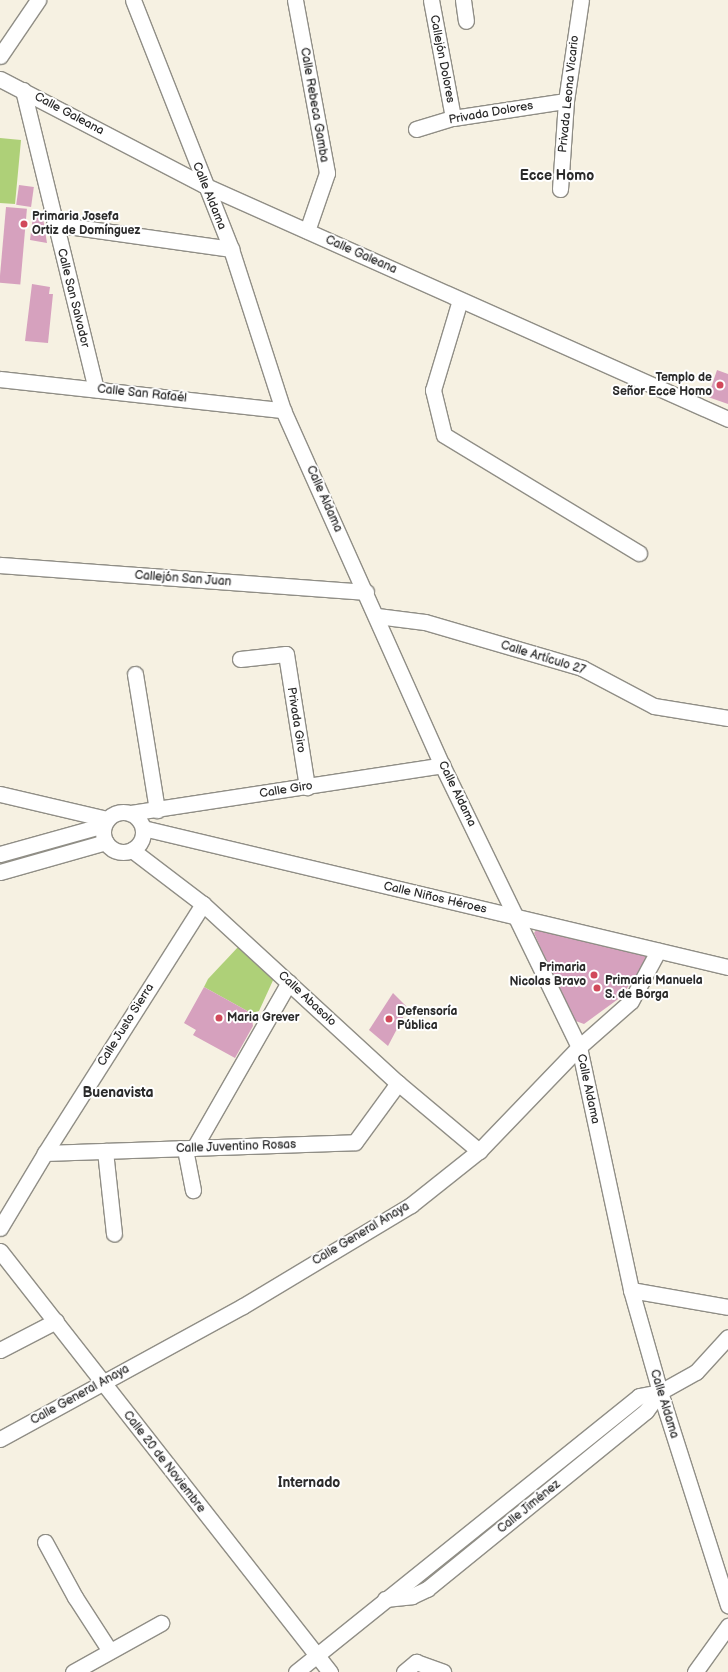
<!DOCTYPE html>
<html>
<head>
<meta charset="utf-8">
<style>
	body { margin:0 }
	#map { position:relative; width:728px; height:1672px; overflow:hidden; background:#f6f1e2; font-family:"Balsamiq Sans",sans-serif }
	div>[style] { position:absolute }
	.green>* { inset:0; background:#aed078 }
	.building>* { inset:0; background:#d6a1be; transform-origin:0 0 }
	.roads { filter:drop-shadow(1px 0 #908e86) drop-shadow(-1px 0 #908e86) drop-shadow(0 1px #908e86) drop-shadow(0 -1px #908e86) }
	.minor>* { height:15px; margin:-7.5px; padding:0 7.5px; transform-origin:7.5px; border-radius:7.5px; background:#fff }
	.minor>.ring { margin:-7.5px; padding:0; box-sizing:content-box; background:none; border:15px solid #fff; border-radius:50% }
	.dots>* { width:11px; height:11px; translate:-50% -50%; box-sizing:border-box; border:2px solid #fff; border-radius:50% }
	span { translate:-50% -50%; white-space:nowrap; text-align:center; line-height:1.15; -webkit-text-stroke:4px #fff; paint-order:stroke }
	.street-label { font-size:12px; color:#2b2b2b }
	.poi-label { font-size:12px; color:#2b2b2b; font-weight:700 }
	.left { translate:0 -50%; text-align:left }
	.right { translate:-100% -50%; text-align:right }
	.quarter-label { font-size:14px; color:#2b2b2b; font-weight:700 }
</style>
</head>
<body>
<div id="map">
	<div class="green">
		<i style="clip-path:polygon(0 138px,21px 140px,15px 204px,0 203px)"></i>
		<i style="clip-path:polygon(239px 946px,275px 976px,259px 1011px,251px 1013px,204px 987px,208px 979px)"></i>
	</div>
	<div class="building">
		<i style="left:19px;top:185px;width:15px;height:20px;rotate:8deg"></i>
		<i style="left:6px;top:207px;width:21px;height:76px;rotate:5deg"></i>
		<i style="clip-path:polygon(33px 216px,43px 218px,47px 243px,30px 240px)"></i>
		<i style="clip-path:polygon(32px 284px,50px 287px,49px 294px,53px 294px,48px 343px,25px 341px)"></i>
		<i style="clip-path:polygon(717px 370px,728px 374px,728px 404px,708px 397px)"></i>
		<i style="clip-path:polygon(539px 926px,651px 953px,621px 997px,584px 1024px,573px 1020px,534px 933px)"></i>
		<i style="clip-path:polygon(204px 987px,251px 1013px,253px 1026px,235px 1058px,193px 1035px,196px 1030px,184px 1023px)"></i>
		<i style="clip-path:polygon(393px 993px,408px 1008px,388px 1046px,369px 1030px)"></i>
	</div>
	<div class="roads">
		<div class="minor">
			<i style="left:133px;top:0;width:268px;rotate:68.5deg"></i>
			<i style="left:231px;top:249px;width:169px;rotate:72.1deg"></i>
			<i style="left:283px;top:410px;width:389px;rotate:65.9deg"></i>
			<i style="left:442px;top:765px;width:314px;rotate:64.1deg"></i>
			<i style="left:579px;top:1047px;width:249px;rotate:77.9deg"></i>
			<i style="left:631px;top:1290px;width:106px;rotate:74.1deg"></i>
			<i style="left:660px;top:1392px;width:224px;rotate:72.3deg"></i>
			<i style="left:295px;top:0;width:176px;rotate:79.5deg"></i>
			<i style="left:327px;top:173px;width:61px;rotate:109deg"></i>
			<i style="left:431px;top:0;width:120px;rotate:79.4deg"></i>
			<i style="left:463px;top:0;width:21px;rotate:82deg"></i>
			<i style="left:0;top:56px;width:68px;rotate:-55.8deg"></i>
			<i style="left:0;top:79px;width:230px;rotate:27.5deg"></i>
			<i style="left:204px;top:185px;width:574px;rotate:24.06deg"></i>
			<i style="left:23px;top:90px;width:308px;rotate:76.3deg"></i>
			<i style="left:416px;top:129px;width:39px;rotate:-17deg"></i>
			<i style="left:453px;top:118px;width:114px;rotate:-8.6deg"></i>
			<i style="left:560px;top:189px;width:88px;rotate:-86.1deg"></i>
			<i style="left:566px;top:101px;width:102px;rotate:-81.6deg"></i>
			<i style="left:54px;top:224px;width:179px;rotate:8deg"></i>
			<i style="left:460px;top:300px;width:94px;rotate:106.7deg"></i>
			<i style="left:433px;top:390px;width:46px;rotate:76.3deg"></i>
			<i style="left:444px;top:435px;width:228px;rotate:31.2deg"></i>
			<i style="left:0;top:379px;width:285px;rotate:6.3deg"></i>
			<i style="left:0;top:565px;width:367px;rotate:4.2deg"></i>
			<i style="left:377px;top:616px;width:48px;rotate:7.1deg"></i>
			<i style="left:425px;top:622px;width:164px;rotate:16.3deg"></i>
			<i style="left:582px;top:668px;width:81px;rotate:27.8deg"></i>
			<i style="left:654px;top:706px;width:75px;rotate:9.2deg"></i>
			<i style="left:240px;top:659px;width:46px;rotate:-6.2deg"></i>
			<i style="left:286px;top:654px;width:135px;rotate:81deg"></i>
			<i style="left:135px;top:674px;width:138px;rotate:80.8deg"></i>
			<i style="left:0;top:794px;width:110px;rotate:13.2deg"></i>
			<i class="ring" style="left:103px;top:812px;width:25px;height:25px"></i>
			<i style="left:130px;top:813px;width:316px;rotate:-8.7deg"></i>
			<i style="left:143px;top:828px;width:601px;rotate:13.37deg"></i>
			<i style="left:132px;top:850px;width:89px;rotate:37.3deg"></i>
			<i style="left:203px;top:904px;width:265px;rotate:42.6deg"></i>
			<i style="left:398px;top:1083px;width:106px;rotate:40deg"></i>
			<i style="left:0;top:854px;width:108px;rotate:-15.6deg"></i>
			<i style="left:0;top:872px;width:110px;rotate:-15.8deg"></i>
			<i style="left:194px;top:1148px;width:191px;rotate:-60.2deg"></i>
			<i style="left:185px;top:1149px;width:42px;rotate:79deg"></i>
			<i style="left:105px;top:1151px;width:83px;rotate:83.8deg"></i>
			<i style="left:45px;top:1153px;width:310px;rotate:-2deg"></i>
			<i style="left:355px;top:1142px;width:73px;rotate:-53.9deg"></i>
			<i style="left:0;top:1228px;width:87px;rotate:-59deg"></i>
			<i style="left:45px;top:1153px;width:295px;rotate:-57.6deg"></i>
			<i style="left:0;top:1251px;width:535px;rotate:51.91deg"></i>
			<i style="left:631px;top:1290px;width:98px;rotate:9.9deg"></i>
			<i style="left:0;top:1350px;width:63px;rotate:-27.4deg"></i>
			<i style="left:0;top:1439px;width:277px;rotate:-28.7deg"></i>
			<i style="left:243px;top:1306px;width:196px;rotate:-31deg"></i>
			<i style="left:411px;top:1205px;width:87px;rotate:-38.5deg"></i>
			<i style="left:479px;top:1151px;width:144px;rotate:-46.1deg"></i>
			<i style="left:579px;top:1047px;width:69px;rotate:-41.5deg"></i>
			<i style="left:631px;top:1001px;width:57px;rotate:-61.6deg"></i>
			<i style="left:45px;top:1542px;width:63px;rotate:61.4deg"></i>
			<i style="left:75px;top:1597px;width:64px;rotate:57.1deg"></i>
			<i style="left:385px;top:1599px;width:27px;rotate:-6deg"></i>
			<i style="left:412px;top:1596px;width:17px;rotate:-25deg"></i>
			<i style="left:427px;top:1589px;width:282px;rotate:-39.1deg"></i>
			<i style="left:646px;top:1411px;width:24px;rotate:-54deg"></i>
			<i style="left:73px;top:1672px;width:101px;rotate:-29.1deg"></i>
			<i style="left:296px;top:1672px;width:440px;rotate:-38.8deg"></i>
			<i style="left:639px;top:1396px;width:21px;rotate:-11deg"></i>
			<i style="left:660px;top:1392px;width:41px;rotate:-29.1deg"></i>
			<i style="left:696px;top:1372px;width:47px;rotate:-47.6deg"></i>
			<i style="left:404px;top:1672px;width:16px;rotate:-40deg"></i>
			<i style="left:416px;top:1662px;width:29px;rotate:20deg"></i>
			<i style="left:695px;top:1672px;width:57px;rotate:-54.3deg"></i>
		</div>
	</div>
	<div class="dots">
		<i style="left:24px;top:224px;background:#d1495b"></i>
		<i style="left:720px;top:385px;background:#d1495b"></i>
		<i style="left:594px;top:975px;background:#d1495b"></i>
		<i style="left:597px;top:988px;background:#d1495b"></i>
		<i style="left:219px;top:1018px;background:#d1495b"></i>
		<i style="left:389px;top:1019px;background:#d1495b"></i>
	</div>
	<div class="street-label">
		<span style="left:442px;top:59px;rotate:79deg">Callejón Dolores</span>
		<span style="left:569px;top:94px;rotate:-84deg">Privada Leona Vicario</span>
		<span style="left:314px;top:105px;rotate:80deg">Calle Rebeca Gamba</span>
		<span style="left:491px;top:113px;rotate:-10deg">Privada Dolores</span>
		<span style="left:69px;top:114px;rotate:28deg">Calle Galeana</span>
		<span style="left:209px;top:196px;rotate:68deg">Calle Aldama</span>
		<span style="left:361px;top:255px;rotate:24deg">Calle Galeana</span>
		<span style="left:73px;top:298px;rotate:76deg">Calle San Salvador</span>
		<span style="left:142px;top:394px;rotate:6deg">Calle San Rafaél</span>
		<span style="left:324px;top:499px;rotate:66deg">Calle Aldama</span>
		<span style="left:183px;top:579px;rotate:4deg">Callejón San Juan</span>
		<span style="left:543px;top:658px;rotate:17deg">Calle Artículo 27</span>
		<span style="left:296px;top:720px;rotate:81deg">Privada Giro</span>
		<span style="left:286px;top:790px;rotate:-9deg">Calle Giro</span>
		<span style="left:457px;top:794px;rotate:64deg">Calle Aldama</span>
		<span style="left:435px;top:898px;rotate:13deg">Calle Niños Héroes</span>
		<span style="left:307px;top:999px;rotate:43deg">Calle Abasolo</span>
		<span style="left:126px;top:1025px;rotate:-58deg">Calle Justo Sierra</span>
		<span style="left:588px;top:1089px;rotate:78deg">Calle Aldama</span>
		<span style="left:236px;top:1147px;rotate:-2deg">Calle Juventino Rosas</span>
		<span style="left:361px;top:1234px;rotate:-31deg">Calle General Anaya</span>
		<span style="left:80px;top:1395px;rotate:-29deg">Calle General Anaya</span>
		<span style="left:664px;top:1404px;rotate:73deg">Calle Aldama</span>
		<span style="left:164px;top:1462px;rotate:52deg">Calle 20 de Noviembre</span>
		<span style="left:529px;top:1507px;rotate:-39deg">Calle Jiménez</span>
	</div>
	<div class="poi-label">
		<span class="left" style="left:32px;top:224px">Primaria Josefa<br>Ortiz de Domínguez</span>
		<span class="right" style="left:712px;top:385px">Templo de<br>Señor Ecce Homo</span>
		<span class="right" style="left:586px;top:975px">Primaria<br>Nicolas Bravo</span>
		<span class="left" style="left:605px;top:988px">Primaria Manuela<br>S. de Borga</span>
		<span class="left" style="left:397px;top:1019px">Defensoría<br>Pública</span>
		<span class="left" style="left:227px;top:1018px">Maria Grever</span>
	</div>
	<div class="quarter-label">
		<span style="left:557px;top:176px">Ecce Homo</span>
		<span style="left:118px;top:1093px">Buenavista</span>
		<span style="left:309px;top:1483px">Internado</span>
	</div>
</div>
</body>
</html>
